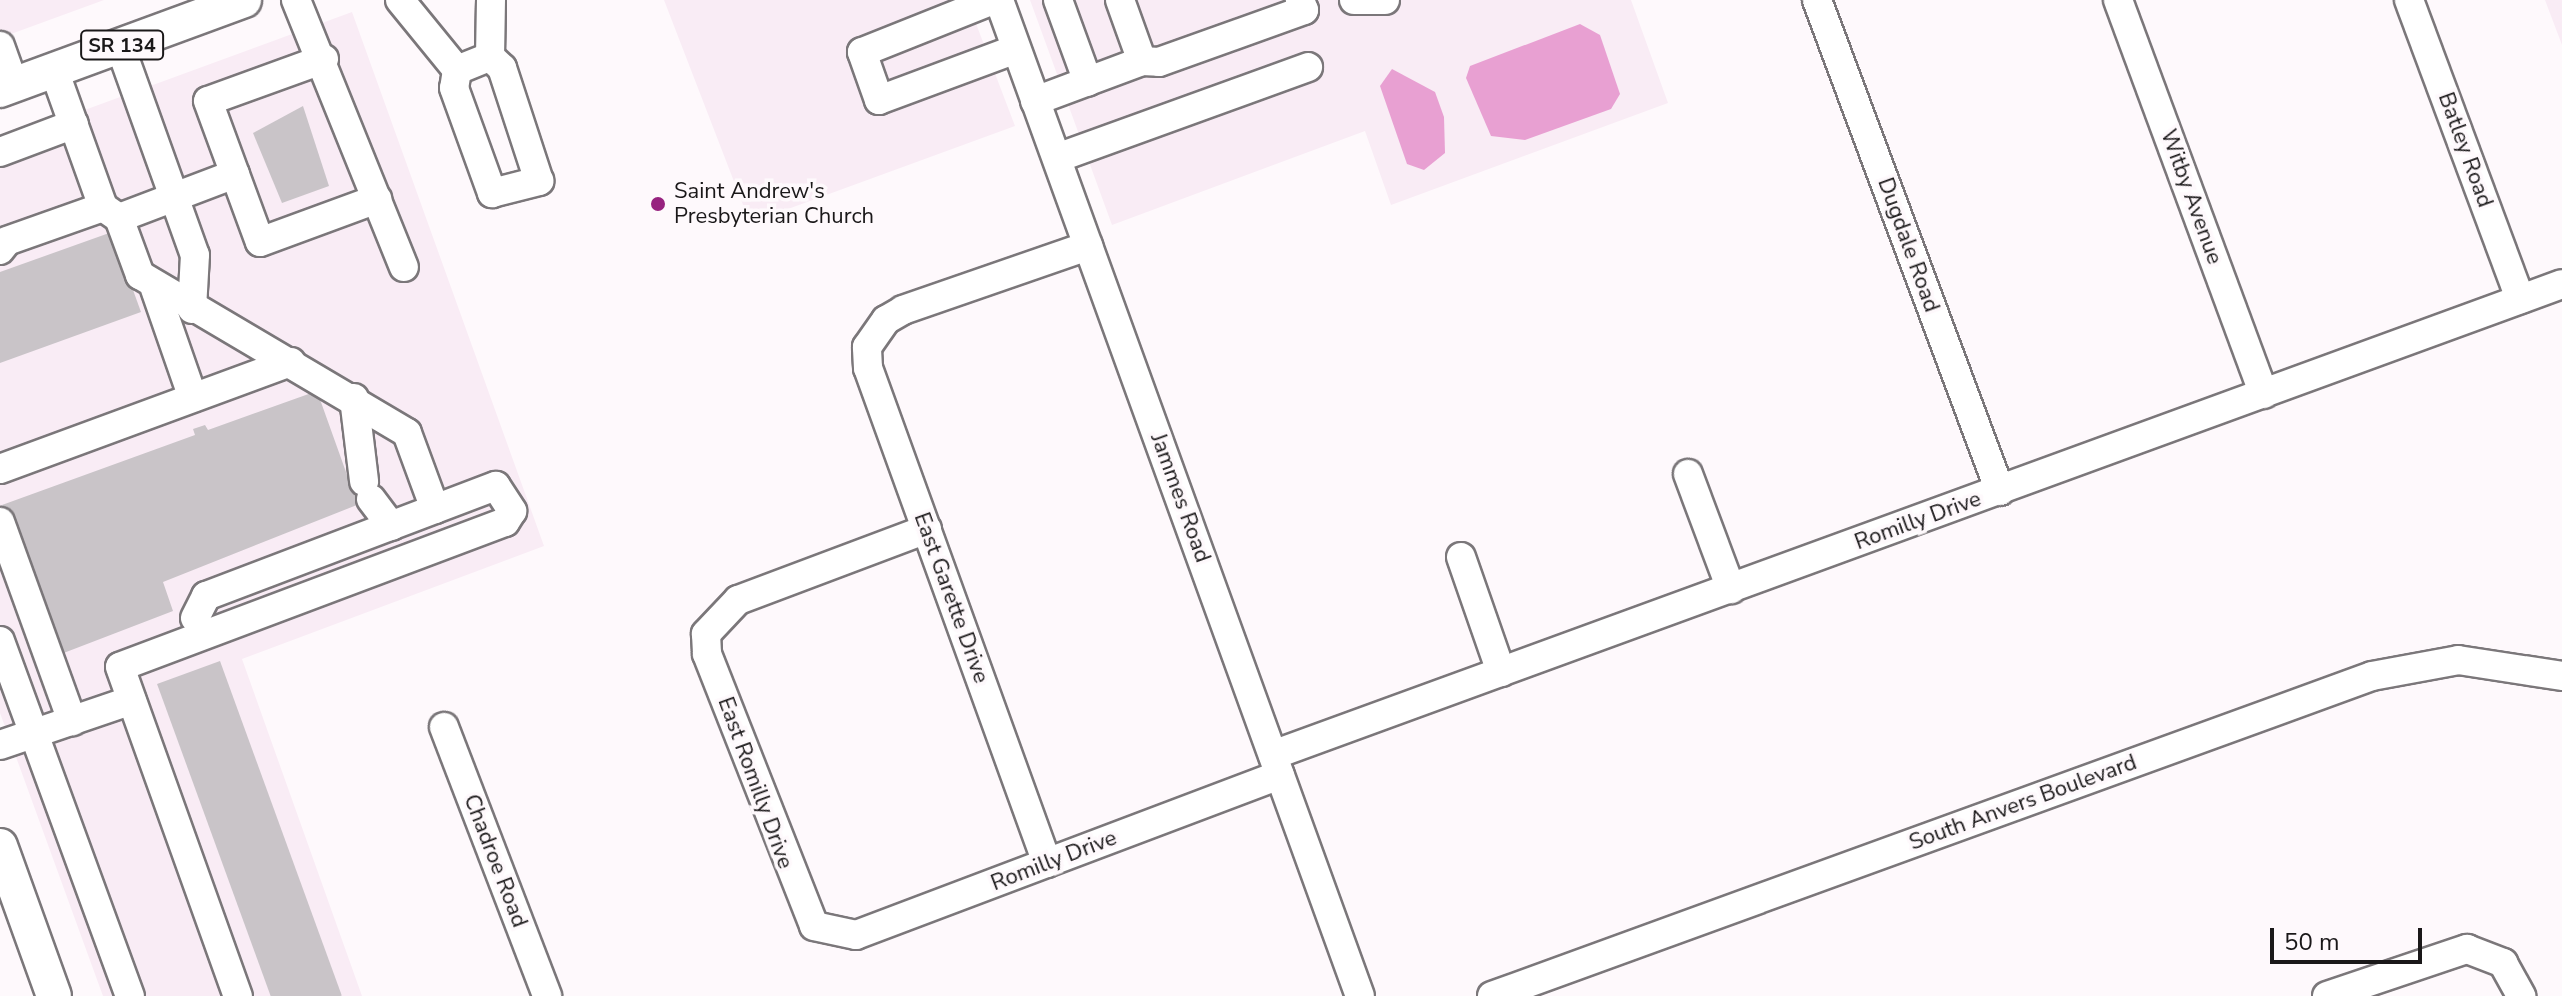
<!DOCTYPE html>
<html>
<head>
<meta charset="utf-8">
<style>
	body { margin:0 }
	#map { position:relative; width:2562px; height:996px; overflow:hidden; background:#fef9fc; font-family:"Nunito Sans",sans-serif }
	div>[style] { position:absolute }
	.built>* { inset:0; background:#f9ecf5 }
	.water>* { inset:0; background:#e8a0d2 }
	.building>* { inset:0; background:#c9c4c8; transform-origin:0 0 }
	.roads { filter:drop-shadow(2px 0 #7b777a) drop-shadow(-2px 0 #7b777a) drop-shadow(0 2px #7b777a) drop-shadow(0 -2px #7b777a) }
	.minor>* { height:28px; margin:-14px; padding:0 14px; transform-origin:14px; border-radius:14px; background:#fff }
	.major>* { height:34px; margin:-17px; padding:0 17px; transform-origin:17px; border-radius:17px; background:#fff }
	.dots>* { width:22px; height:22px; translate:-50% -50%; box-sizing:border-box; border:4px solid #fef9fc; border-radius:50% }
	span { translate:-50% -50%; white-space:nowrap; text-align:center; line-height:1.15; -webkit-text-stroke:7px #fef9fc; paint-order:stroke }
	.shield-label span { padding:2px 6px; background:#fef9fc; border:2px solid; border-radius:6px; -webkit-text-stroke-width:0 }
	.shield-label { font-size:20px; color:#1a1819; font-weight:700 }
	.street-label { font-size:22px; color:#1a1819 }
	.poi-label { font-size:22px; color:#1a1819 }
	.left { translate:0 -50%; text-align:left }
	.scale { position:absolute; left:2270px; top:928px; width:152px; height:36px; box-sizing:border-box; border:4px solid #1a1819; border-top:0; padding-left:10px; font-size:24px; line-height:28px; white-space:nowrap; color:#1a1819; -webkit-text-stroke:6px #fef9fc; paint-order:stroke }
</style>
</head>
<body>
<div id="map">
	<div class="built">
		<i style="clip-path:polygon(0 0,104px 0,0 38px)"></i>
		<i style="clip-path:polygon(664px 0,967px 0,1015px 126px,750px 223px)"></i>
		<i style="clip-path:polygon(1030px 0,1631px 0,1668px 103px,1391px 205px,1365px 131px,1112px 225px)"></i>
		<i style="clip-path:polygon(2545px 0,2562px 0,2562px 45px)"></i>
		<i style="clip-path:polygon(352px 12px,544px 546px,242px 659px,362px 996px,103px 996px,0 713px,0 141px)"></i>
	</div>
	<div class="water">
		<i style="clip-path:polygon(1580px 24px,1600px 35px,1620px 94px,1611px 109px,1525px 140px,1491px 136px,1466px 78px,1470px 66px)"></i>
		<i style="clip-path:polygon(1392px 69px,1435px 92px,1444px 117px,1445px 153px,1424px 170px,1407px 164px,1380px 86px)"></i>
	</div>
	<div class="building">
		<i style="clip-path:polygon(303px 106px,329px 186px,282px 203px,253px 133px)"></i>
		<i style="clip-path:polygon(112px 232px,141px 312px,0 363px,0 272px)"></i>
		<i style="clip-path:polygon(317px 391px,351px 486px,370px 479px,377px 497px,163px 582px,173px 611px,61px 654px,2px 505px,195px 435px,193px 429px,205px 425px,208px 430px)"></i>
		<i style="left:220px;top:661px;width:356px;height:67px;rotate:70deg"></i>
	</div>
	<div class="roads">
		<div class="minor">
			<i style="left:296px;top:0;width:288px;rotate:68deg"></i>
			<i style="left:400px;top:0;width:90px;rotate:50.8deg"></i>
			<i style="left:457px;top:70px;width:35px;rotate:-22deg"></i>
			<i style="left:490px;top:57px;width:57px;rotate:-89deg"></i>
			<i style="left:993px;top:0;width:141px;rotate:158.3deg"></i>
			<i style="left:862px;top:52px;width:51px;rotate:70.5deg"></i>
			<i style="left:879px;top:100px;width:146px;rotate:-20.4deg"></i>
			<i style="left:999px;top:0;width:1059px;rotate:70.08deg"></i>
			<i style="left:1058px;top:0;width:87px;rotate:69.9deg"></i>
			<i style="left:1120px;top:0;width:65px;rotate:70.2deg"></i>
			<i style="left:1142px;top:61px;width:17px;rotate:3deg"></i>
			<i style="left:1159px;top:62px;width:154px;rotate:-19.7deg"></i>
			<i style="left:1304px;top:10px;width:11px;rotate:-112deg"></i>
			<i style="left:1354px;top:0;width:31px"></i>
			<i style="left:1817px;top:0;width:524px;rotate:69.56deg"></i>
			<i style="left:2118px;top:0;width:420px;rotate:69.7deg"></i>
			<i style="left:2409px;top:0;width:319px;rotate:69.6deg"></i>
			<i style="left:0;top:46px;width:41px;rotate:70.3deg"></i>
			<i style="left:120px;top:46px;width:222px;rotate:70.3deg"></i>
			<i style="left:195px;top:255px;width:54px;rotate:93.2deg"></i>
			<i style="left:324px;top:59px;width:123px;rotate:160.1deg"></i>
			<i style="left:208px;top:101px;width:150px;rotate:69.8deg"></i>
			<i style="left:260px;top:242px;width:125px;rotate:-20.2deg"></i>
			<i style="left:54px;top:70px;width:145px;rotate:70.3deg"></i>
			<i style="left:103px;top:207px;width:19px;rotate:35deg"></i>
			<i style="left:119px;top:218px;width:61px;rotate:69.8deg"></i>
			<i style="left:140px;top:275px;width:310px;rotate:30.6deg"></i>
			<i style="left:407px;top:433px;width:81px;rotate:69.8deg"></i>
			<i style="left:457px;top:70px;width:18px;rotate:99deg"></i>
			<i style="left:454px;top:88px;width:112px;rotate:70.1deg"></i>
			<i style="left:492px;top:193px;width:49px;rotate:-14.3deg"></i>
			<i style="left:539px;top:181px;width:119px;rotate:-108.1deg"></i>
			<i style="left:502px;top:68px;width:16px;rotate:-137deg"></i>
			<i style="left:1035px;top:101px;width:114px;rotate:-20.5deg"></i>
			<i style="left:0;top:152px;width:79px;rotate:-20.7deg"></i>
			<i style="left:1057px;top:158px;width:267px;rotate:-19.9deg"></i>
			<i style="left:119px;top:218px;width:124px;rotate:-20.8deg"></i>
			<i style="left:0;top:250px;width:11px;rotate:-52deg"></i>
			<i style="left:7px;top:241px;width:102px;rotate:-19.5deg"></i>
			<i style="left:155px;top:289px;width:115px;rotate:70.8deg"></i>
			<i style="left:354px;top:398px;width:84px;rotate:83.1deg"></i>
			<i style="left:0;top:469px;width:310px;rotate:-20.2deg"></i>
			<i style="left:1688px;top:474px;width:123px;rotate:69.5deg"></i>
			<i style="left:371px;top:499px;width:34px;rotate:53deg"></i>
			<i style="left:0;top:522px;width:212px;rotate:70.1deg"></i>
			<i style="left:927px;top:529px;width:202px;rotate:159.4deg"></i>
			<i style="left:738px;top:600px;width:47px;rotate:133.3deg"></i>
			<i style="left:706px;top:634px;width:20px;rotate:87deg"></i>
			<i style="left:707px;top:654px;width:292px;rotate:68.5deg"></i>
			<i style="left:814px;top:926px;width:43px;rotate:12.1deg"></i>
			<i style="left:856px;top:935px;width:453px;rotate:-20.7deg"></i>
			<i style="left:1461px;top:557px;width:122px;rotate:70.8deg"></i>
			<i style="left:195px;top:618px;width:25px;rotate:-63deg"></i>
			<i style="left:206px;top:596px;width:310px;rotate:-20.8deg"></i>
			<i style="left:496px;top:486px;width:30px;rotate:57deg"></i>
			<i style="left:512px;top:511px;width:13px;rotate:122deg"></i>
			<i style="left:505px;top:522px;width:411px;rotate:159.4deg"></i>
			<i style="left:120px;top:667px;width:350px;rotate:70.3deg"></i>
			<i style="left:0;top:641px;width:378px;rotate:69.9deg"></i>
			<i style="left:444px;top:727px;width:288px;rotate:69deg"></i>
			<i style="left:0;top:745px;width:139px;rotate:-18.8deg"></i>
			<i style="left:1273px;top:755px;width:1372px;rotate:-20.07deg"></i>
			<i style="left:1047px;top:863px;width:526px;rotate:-109.88deg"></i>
			<i style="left:868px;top:368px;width:21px;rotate:-93deg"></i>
			<i style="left:867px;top:347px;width:33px;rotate:-55deg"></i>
			<i style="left:886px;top:320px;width:20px;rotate:-30deg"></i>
			<i style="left:903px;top:310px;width:196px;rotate:-19.1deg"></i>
			<i style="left:1492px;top:996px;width:936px;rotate:-19.98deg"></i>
			<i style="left:2372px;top:676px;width:87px;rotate:-10.5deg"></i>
			<i style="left:2458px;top:660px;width:105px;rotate:8.7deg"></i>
			<i style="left:2327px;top:996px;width:148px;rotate:-18.6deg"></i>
			<i style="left:2467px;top:949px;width:39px;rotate:21deg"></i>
			<i style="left:2503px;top:963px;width:38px;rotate:61deg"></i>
		</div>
		<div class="major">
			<i style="left:0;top:90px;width:260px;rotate:-20.2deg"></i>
			<i style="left:0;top:846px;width:159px;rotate:70.2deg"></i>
		</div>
	</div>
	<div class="dots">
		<i style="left:658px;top:204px;background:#97227f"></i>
	</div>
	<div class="shield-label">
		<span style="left:122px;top:45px">SR 134</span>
	</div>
	<div class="street-label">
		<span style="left:2465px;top:150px;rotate:70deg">Batley Road</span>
		<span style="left:2191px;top:197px;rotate:70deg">Witby Avenue</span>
		<span style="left:1908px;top:245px;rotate:70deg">Dugdale Road</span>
		<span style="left:1180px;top:498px;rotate:70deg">Jammes Road</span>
		<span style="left:1918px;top:521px;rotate:-20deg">Romilly Drive</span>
		<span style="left:951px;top:598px;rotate:70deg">East Garette Drive</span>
		<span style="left:755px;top:783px;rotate:70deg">East Romilly Drive</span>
		<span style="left:2023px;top:803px;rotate:-20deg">South Anvers Boulevard</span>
		<span style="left:495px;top:861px;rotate:69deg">Chadroe Road</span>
		<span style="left:1054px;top:861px;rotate:-21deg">Romilly Drive</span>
	</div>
	<div class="poi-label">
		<span class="left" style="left:674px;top:204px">Saint Andrew's<br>Presbyterian Church</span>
	</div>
	<div class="scale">50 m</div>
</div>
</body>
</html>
